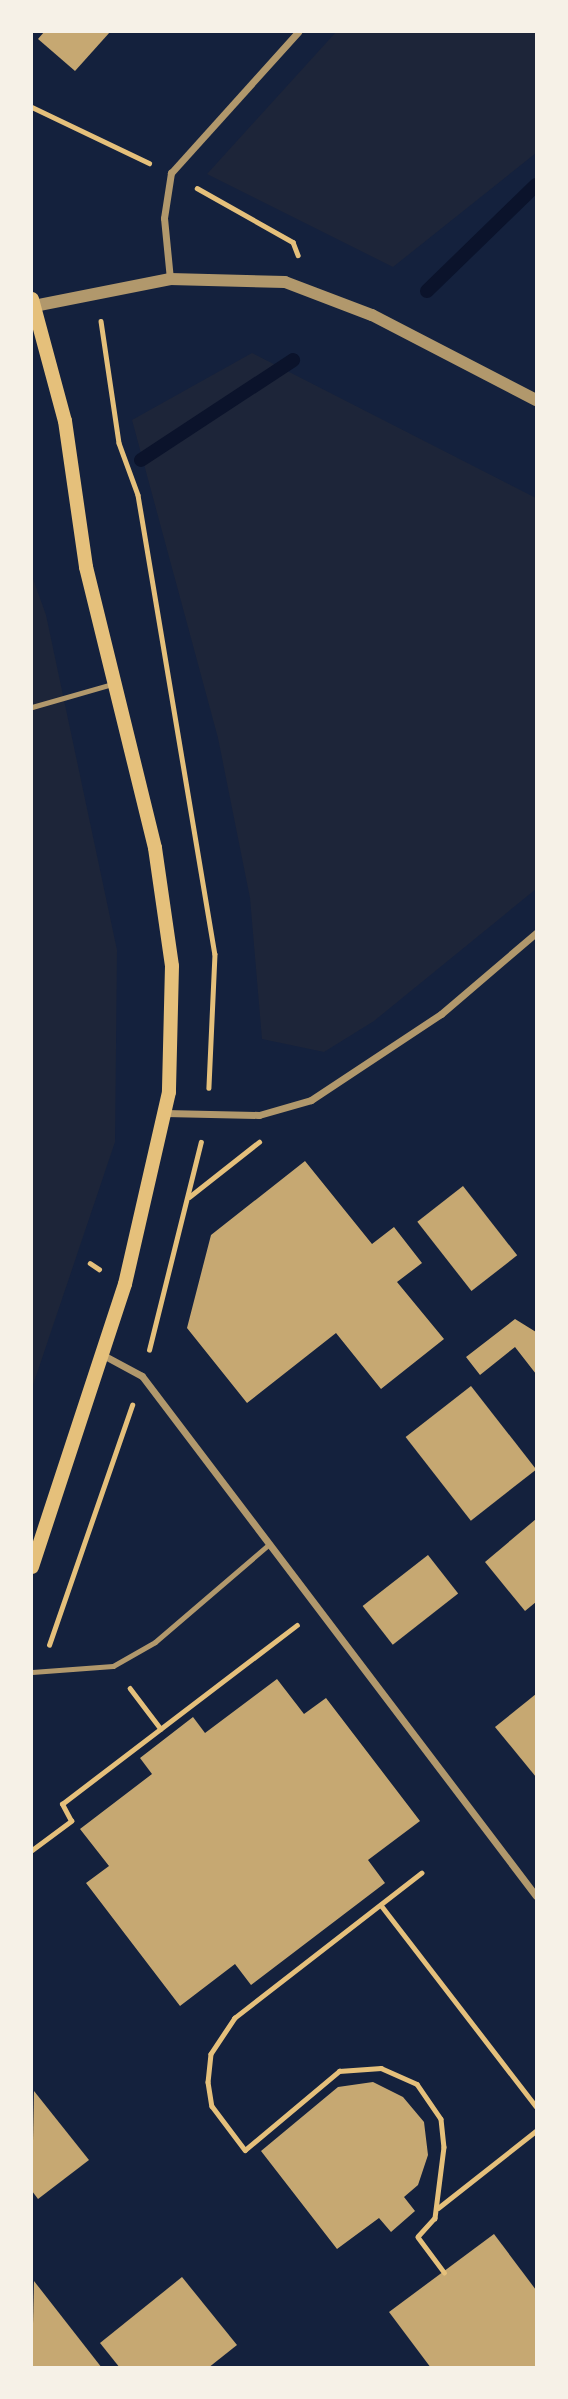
<!DOCTYPE html>
<html>
<head>
<meta charset="utf-8">
<style>
	body { margin:0 }
	#map { position:relative; width:568px; height:2399px; overflow:hidden; background:#14213d; font-family:"Archivo Narrow",sans-serif }
	div>[style] { position:absolute }
	.green>* { inset:0; background:#1d2539 }
	.stream>* { height:14px; margin:-7px; padding:0 7px; transform-origin:7px; border-radius:7px; background:#0b132b }
	.building>* { inset:0; background:#c6a872; transform-origin:0 0 }
	.path>* { height:4.5px; margin:-2.25px; padding:0 2.25px; transform-origin:2.25px; border-radius:2.25px; background:#e5c07b }
	.service>* { height:5px; margin:-2.5px; padding:0 2.5px; transform-origin:2.5px; border-radius:2.5px; background:#b1986c }
	.minor>* { height:7px; margin:-3.5px; padding:0 3.5px; transform-origin:3.5px; border-radius:3.5px; background:#b1986c }
	.tertiary>* { height:12px; margin:-6px; padding:0 6px; transform-origin:6px; border-radius:6px; background:#b1986c }
	.secondary>* { height:14px; margin:-7px; padding:0 7px; transform-origin:7px; border-radius:7px; background:#e5c07b }
	span { translate:-50% -50%; white-space:nowrap; text-align:center; line-height:1.15; -webkit-text-stroke:7px #f6f1e7; paint-order:stroke }
	.frame { position:absolute; inset:0; border:33px solid #f6f1e7; pointer-events:none }
</style>
</head>
<body>
<div id="map">
	<div class="green">
		<i style="clip-path:polygon(336px 32px,536px 32px,536px 153px,393px 267px,207px 174px)"></i>
		<i style="clip-path:polygon(252px 353px,536px 498px,536px 889px,374px 1021px,324px 1052px,262px 1039px,250px 898px,218px 738px,132px 420px)"></i>
		<i style="clip-path:polygon(32px 576px,46px 615px,117px 950px,115px 1142px,32px 1388px)"></i>
	</div>
	<div class="stream">
		<i style="left:427px;top:291px;width:152px;rotate:-44.2deg"></i>
		<i style="left:141px;top:460px;width:182px;rotate:-33.3deg"></i>
	</div>
	<div class="building">
		<i style="clip-path:polygon(44px 32px,110px 32px,75px 71px,38px 39px)"></i>
		<i style="clip-path:polygon(305px 1161px,372px 1244px,394px 1227px,422px 1263px,397px 1282px,444px 1339px,381px 1389px,336px 1333px,247px 1403px,187px 1328px,211px 1235px)"></i>
		<i style="left:463px;top:1186px;width:88px;height:58px;rotate:52deg"></i>
		<i style="clip-path:polygon(515px 1319px,536px 1332px,536px 1374px,515px 1347px,480px 1375px,466px 1357px)"></i>
		<i style="left:471px;top:1386px;width:106px;height:83px;rotate:52deg"></i>
		<i style="clip-path:polygon(536px 1519px,536px 1602px,525px 1611px,485px 1562px)"></i>
		<i style="left:428px;top:1555px;width:49px;height:83px;rotate:52deg"></i>
		<i style="clip-path:polygon(277px 1679px,304px 1714px,326px 1698px,420px 1821px,368px 1860px,385px 1883px,251px 1985px,235px 1964px,180px 2006px,86px 1883px,109px 1866px,80px 1829px,152px 1774px,140px 1758px,193px 1717px,205px 1733px)"></i>
		<i style="clip-path:polygon(536px 1694px,536px 1777px,495px 1727px)"></i>
		<i style="clip-path:polygon(373px 2082px,403px 2097px,424px 2122px,428px 2155px,418px 2185px,404px 2197px,415px 2211px,391px 2232px,379px 2218px,337px 2249px,261px 2151px,338px 2087px)"></i>
		<i style="clip-path:polygon(34px 2091px,89px 2160px,38px 2199px,32px 2191px)"></i>
		<i style="clip-path:polygon(494px 2234px,536px 2290px,536px 2368px,431px 2368px,389px 2312px)"></i>
		<i style="clip-path:polygon(182px 2277px,237px 2345px,208px 2368px,120px 2368px,100px 2343px)"></i>
		<i style="clip-path:polygon(34px 2281px,102px 2368px,32px 2368px)"></i>
	</div>
	<div class="path">
		<i style="left:32px;top:107px;width:130px;rotate:25.6deg"></i>
		<i style="left:197px;top:188px;width:110px;rotate:29.4deg"></i>
		<i style="left:293px;top:242px;width:14px;rotate:69deg"></i>
		<i style="left:101px;top:321px;width:123px;rotate:81.6deg"></i>
		<i style="left:119px;top:443px;width:55px;rotate:69.9deg"></i>
		<i style="left:138px;top:495px;width:465px;rotate:80.5deg"></i>
		<i style="left:215px;top:954px;width:134px;rotate:92.6deg"></i>
		<i style="left:189px;top:1197px;width:89px;rotate:-38.2deg"></i>
		<i style="left:90px;top:1263px;width:11px;rotate:34deg"></i>
		<i style="left:149px;top:1350px;width:214px;rotate:-76deg"></i>
		<i style="left:49px;top:1645px;width:254px;rotate:-70.9deg"></i>
		<i style="left:130px;top:1688px;width:51px;rotate:52.9deg"></i>
		<i style="left:32px;top:1850px;width:49px;rotate:-36.6deg"></i>
		<i style="left:71px;top:1821px;width:19px;rotate:-118deg"></i>
		<i style="left:62px;top:1804px;width:295px;rotate:-37.3deg"></i>
		<i style="left:422px;top:1873px;width:237px;rotate:142.2deg"></i>
		<i style="left:235px;top:2018px;width:43px;rotate:123.7deg"></i>
		<i style="left:211px;top:2054px;width:28px;rotate:96deg"></i>
		<i style="left:208px;top:2082px;width:24px;rotate:81deg"></i>
		<i style="left:212px;top:2106px;width:55px;rotate:53.1deg"></i>
		<i style="left:245px;top:2150px;width:123px;rotate:-40deg"></i>
		<i style="left:339px;top:2071px;width:42px;rotate:-4.1deg"></i>
		<i style="left:381px;top:2068px;width:39px;rotate:24deg"></i>
		<i style="left:417px;top:2084px;width:42px;rotate:55.6deg"></i>
		<i style="left:441px;top:2119px;width:28px;rotate:84deg"></i>
		<i style="left:444px;top:2147px;width:72px;rotate:97.2deg"></i>
		<i style="left:435px;top:2218px;width:25px;rotate:132deg"></i>
		<i style="left:418px;top:2237px;width:44px;rotate:53.4deg"></i>
		<i style="left:381px;top:1905px;width:254px;rotate:52.4deg"></i>
		<i style="left:438px;top:2208px;width:125px;rotate:-38.2deg"></i>
	</div>
	<div class="service">
		<i style="left:32px;top:707px;width:83px;rotate:-16deg"></i>
		<i style="left:32px;top:1672px;width:81px;rotate:-4.2deg"></i>
		<i style="left:113px;top:1666px;width:48px;rotate:-29.7deg"></i>
		<i style="left:155px;top:1642px;width:148px;rotate:-40.6deg"></i>
	</div>
	<div class="minor">
		<i style="left:170px;top:279px;width:61px;rotate:-95.6deg"></i>
		<i style="left:164px;top:218px;width:46px;rotate:-81.2deg"></i>
		<i style="left:171px;top:173px;width:190px;rotate:-48deg"></i>
		<i style="left:165px;top:1113px;width:94px;rotate:1.2deg"></i>
		<i style="left:259px;top:1115px;width:54px;rotate:-16.1deg"></i>
		<i style="left:311px;top:1100px;width:156px;rotate:-33.5deg"></i>
		<i style="left:441px;top:1014px;width:125px;rotate:-40.5deg"></i>
		<i style="left:103px;top:1355px;width:44px;rotate:28.3deg"></i>
		<i style="left:142px;top:1376px;width:652px;rotate:52.85deg"></i>
	</div>
	<div class="tertiary">
		<i style="left:34px;top:306px;width:139px;rotate:-11.2deg"></i>
		<i style="left:170px;top:279px;width:115px;rotate:1.5deg"></i>
		<i style="left:285px;top:282px;width:93px;rotate:20.8deg"></i>
		<i style="left:372px;top:315px;width:185px;rotate:27.4deg"></i>
	</div>
	<div class="secondary">
		<i style="left:32px;top:299px;width:126px;rotate:74.9deg"></i>
		<i style="left:65px;top:421px;width:148px;rotate:81.8deg"></i>
		<i style="left:86px;top:567px;width:289px;rotate:76.2deg"></i>
		<i style="left:155px;top:848px;width:119px;rotate:81.8deg"></i>
		<i style="left:172px;top:966px;width:126px;rotate:91.4deg"></i>
		<i style="left:169px;top:1092px;width:197px;rotate:102.9deg"></i>
		<i style="left:125px;top:1284px;width:298px;rotate:108.2deg"></i>
	</div>
	<div class="frame"></div>
</div>
</body>
</html>
